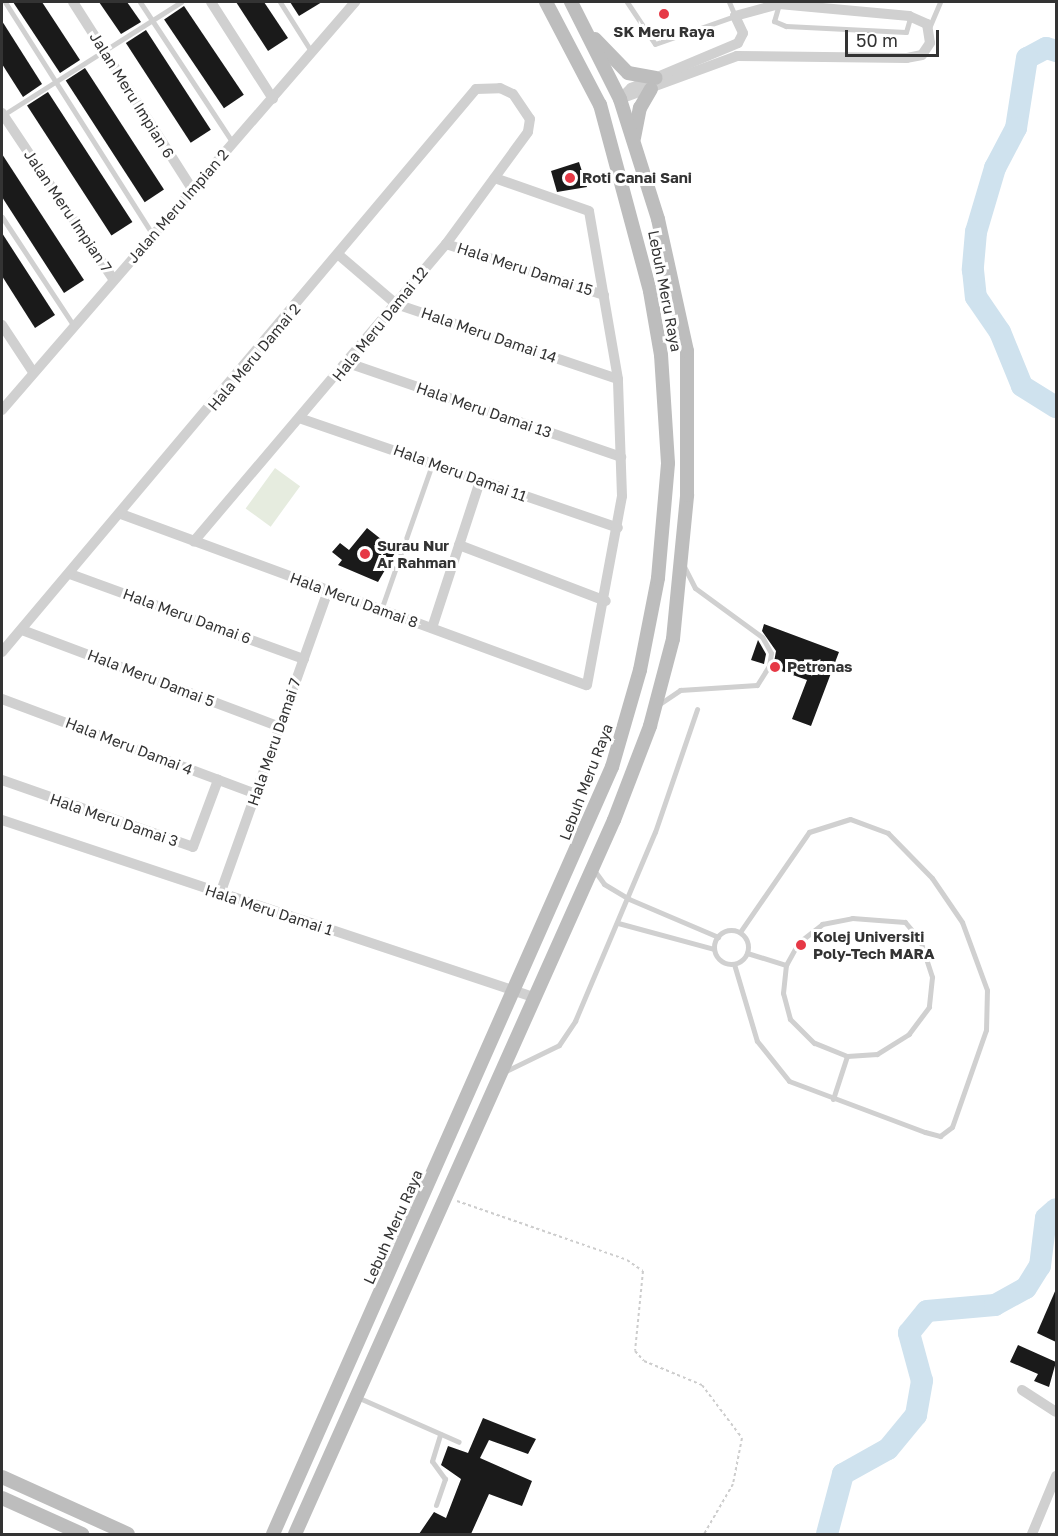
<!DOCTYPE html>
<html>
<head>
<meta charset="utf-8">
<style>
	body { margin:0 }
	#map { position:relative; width:1058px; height:1536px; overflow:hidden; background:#fff; font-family:"Golos Text",sans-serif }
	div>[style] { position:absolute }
	.green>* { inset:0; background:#e6ecdf; transform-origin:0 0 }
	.river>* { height:22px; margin:-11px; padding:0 11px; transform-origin:11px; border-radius:11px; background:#cfe2ee }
	.building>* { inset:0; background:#1a1a1a; transform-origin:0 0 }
	.path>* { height:2px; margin-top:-1px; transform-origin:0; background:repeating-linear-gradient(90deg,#cdcdcd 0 3px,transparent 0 6px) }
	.lane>* { height:5px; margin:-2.5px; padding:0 2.5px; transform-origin:2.5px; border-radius:2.5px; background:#d0d0d0 }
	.lane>.ring { margin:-2.5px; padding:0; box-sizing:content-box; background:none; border:5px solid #d0d0d0; border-radius:50% }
	.street>* { height:10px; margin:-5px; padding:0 5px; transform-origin:5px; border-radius:5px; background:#d0d0d0 }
	.secondary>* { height:14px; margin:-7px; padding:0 7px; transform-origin:7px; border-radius:7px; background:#bdbdbd }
	.dots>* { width:16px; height:16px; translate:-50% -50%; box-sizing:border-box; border:3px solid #fff; border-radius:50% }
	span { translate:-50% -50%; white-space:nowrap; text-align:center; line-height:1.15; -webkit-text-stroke:6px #fff; paint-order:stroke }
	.poi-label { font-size:15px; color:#333; font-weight:700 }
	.left { translate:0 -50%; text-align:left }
	.street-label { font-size:15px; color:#333 }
	.frame { position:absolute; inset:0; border:3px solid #333; pointer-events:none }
	.scale { position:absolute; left:845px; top:30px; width:94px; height:27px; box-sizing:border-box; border:3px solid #333; border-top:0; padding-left:8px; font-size:18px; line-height:21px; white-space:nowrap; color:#333; -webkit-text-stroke:4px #fff; paint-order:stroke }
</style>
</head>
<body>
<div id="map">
	<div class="green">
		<i style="left:275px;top:468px;width:31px;height:50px;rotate:36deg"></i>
	</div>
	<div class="river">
		<i style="left:1056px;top:51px;width:10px;rotate:-163deg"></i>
		<i style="left:1046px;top:48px;width:21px;rotate:152deg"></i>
		<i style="left:1027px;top:58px;width:71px;rotate:98.9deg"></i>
		<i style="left:1016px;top:128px;width:45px;rotate:117.7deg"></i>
		<i style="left:995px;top:168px;width:67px;rotate:106.5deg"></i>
		<i style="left:976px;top:232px;width:38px;rotate:95deg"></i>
		<i style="left:973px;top:270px;width:27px;rotate:84deg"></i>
		<i style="left:976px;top:297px;width:42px;rotate:55.6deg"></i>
		<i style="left:1000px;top:332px;width:58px;rotate:67.8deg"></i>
		<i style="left:1022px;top:386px;width:40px;rotate:32deg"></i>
		<i style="left:827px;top:1534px;width:62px;rotate:-75.1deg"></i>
		<i style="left:843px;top:1474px;width:51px;rotate:-29.1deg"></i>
		<i style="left:888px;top:1449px;width:44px;rotate:-50.5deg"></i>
		<i style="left:916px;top:1415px;width:35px;rotate:-80deg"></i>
		<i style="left:922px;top:1381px;width:50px;rotate:-105.2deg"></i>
		<i style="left:909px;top:1333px;width:28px;rotate:-51deg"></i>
		<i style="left:927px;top:1311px;width:68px;rotate:-5deg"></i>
		<i style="left:995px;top:1305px;width:35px;rotate:-29deg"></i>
		<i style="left:1026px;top:1288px;width:26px;rotate:-58deg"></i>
		<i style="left:1040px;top:1266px;width:48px;rotate:-82.9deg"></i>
		<i style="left:1046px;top:1218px;width:13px;rotate:-42deg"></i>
	</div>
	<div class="building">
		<i style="clip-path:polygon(13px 2px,42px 2px,80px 60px,60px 73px)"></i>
		<i style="clip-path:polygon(99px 2px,127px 2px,141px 22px,121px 34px)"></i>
		<i style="clip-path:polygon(236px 2px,264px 2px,288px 38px,268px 51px)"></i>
		<i style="clip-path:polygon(290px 2px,322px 2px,299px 16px)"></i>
		<i style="left:184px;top:6px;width:107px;height:24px;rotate:56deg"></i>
		<i style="clip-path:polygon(2px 21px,42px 84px,23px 97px,2px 64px)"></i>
		<i style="left:146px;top:30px;width:119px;height:24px;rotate:57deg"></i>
		<i style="left:85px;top:68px;width:145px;height:23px;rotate:57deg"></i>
		<i style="left:48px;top:92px;width:155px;height:25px;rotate:57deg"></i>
		<i style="clip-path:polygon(2px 154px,84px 280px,64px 293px,2px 197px)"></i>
		<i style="clip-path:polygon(579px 162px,587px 187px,557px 192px,551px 171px)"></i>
		<i style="clip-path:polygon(2px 233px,55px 315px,35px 328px,2px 276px)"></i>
		<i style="clip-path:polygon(367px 528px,396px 551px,378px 582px,338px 565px,342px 560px,332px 552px,340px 543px,349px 550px)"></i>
		<i style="clip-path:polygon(764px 624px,839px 652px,811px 726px,792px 719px,807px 680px,773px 668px,776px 651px,762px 631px)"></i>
		<i style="clip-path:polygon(758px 640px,766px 654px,764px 664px,751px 660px)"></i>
		<i style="clip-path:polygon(1056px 1289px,1056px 1342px,1037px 1333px)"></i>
		<i style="clip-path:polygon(1018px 1345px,1056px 1362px,1049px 1387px,1034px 1381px,1038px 1374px,1010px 1362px)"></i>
		<i style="clip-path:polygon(483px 1418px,536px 1439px,528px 1454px,489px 1440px,480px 1458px,532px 1481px,522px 1506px,489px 1494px,471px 1534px,419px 1534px,434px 1512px,446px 1518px,461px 1479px,441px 1465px,448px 1446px,468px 1453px)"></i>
	</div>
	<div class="path">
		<i style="left:457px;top:1201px;width:180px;rotate:19.1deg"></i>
		<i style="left:627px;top:1260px;width:19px;rotate:35deg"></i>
		<i style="left:643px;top:1271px;width:80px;rotate:95.7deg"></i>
		<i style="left:635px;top:1351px;width:13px;rotate:48deg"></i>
		<i style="left:644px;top:1361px;width:63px;rotate:22.5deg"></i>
		<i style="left:702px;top:1385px;width:66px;rotate:53deg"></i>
		<i style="left:742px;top:1438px;width:47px;rotate:101.1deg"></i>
		<i style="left:733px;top:1484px;width:58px;rotate:120.1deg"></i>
	</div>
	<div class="lane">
		<i style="left:5px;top:2px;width:275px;rotate:57.6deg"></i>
		<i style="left:140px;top:2px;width:169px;rotate:56.6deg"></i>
		<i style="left:280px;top:2px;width:58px;rotate:57.7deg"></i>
		<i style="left:627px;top:2px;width:50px;rotate:56.3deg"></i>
		<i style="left:655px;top:44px;width:85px;rotate:-19.3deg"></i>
		<i style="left:735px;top:16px;width:15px;rotate:-113deg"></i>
		<i style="left:779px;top:4px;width:18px;rotate:106deg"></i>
		<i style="left:774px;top:21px;width:13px;rotate:23deg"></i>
		<i style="left:786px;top:26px;width:120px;rotate:2.9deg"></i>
		<i style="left:906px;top:32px;width:15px;rotate:-74deg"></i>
		<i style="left:929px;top:28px;width:28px;rotate:-67deg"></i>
		<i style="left:3px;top:115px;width:211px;rotate:-32.4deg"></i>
		<i style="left:2px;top:217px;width:131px;rotate:56.6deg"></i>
		<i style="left:381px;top:610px;width:155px;rotate:-70.7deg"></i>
		<i style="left:658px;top:705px;width:27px;rotate:-34deg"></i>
		<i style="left:680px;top:690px;width:77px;rotate:-3.7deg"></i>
		<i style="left:757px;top:685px;width:22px;rotate:-58deg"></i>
		<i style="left:769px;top:666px;width:13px;rotate:-81deg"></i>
		<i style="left:771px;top:653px;width:18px;rotate:-119deg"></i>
		<i style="left:762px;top:637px;width:83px;rotate:-143.8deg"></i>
		<i style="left:695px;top:588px;width:25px;rotate:-117deg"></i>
		<i style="left:594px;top:870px;width:17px;rotate:54deg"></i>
		<i style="left:604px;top:884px;width:29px;rotate:31deg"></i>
		<i style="left:629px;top:899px;width:97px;rotate:23.1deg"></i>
		<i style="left:852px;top:918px;width:53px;rotate:4.3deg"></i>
		<i style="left:905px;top:922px;width:23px;rotate:50deg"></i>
		<i style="left:920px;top:940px;width:39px;rotate:72deg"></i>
		<i style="left:932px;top:977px;width:30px;rotate:96deg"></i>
		<i style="left:929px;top:1007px;width:34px;rotate:127deg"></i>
		<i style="left:909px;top:1034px;width:38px;rotate:148deg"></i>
		<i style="left:877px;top:1054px;width:30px;rotate:176deg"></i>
		<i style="left:847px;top:1056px;width:35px;rotate:-158deg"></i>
		<i style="left:814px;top:1043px;width:34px;rotate:-135deg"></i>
		<i style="left:790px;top:1019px;width:27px;rotate:-105deg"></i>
		<i style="left:783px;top:993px;width:28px;rotate:-84deg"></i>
		<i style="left:786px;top:965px;width:25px;rotate:-61deg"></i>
		<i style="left:798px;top:943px;width:31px;rotate:-38deg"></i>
		<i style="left:822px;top:924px;width:31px;rotate:-11deg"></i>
		<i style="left:618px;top:923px;width:99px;rotate:15.2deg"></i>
		<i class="ring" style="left:714px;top:930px;width:29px;height:29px"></i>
		<i style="left:747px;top:953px;width:41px;rotate:17.1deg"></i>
		<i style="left:734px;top:964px;width:80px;rotate:73.4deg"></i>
		<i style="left:757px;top:1041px;width:51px;rotate:51.3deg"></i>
		<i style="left:789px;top:1081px;width:145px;rotate:20.6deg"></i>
		<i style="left:925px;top:1132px;width:16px;rotate:15deg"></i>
		<i style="left:940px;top:1136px;width:15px;rotate:-37deg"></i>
		<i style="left:952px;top:1127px;width:103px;rotate:-70.7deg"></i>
		<i style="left:986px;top:1030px;width:40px;rotate:-88.6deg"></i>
		<i style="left:987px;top:990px;width:72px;rotate:-110.2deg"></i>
		<i style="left:962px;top:922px;width:53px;rotate:-124.3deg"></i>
		<i style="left:932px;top:878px;width:63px;rotate:-134.4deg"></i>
		<i style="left:888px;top:833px;width:40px;rotate:-159.8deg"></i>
		<i style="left:850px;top:819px;width:43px;rotate:162.4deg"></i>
		<i style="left:809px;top:832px;width:121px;rotate:124.6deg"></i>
		<i style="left:504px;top:1072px;width:61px;rotate:-26.1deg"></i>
		<i style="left:559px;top:1045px;width:29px;rotate:-56deg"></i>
		<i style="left:575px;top:1021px;width:205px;rotate:-67.1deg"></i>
		<i style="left:655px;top:832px;width:130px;rotate:-71.1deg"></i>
		<i style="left:833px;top:1099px;width:45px;rotate:-72deg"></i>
		<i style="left:357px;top:1397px;width:111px;rotate:23.8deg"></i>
		<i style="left:436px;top:1505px;width:28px;rotate:-71deg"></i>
		<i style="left:445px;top:1479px;width:22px;rotate:-126deg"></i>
		<i style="left:432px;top:1461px;width:28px;rotate:-73deg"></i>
	</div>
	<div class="street">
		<i style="left:73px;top:2px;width:222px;rotate:57.5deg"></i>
		<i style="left:211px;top:2px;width:115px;rotate:57.4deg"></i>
		<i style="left:779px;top:4px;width:131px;rotate:5.3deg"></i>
		<i style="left:909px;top:16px;width:20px;rotate:24deg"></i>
		<i style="left:927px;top:24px;width:19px;rotate:81deg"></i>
		<i style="left:930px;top:43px;width:14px;rotate:124deg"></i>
		<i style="left:922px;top:55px;width:15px;rotate:169deg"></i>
		<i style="left:907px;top:58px;width:170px;rotate:-179.3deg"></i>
		<i style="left:737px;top:56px;width:125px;rotate:159.8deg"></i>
		<i style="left:620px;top:99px;width:16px;rotate:-45deg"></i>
		<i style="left:631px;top:88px;width:116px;rotate:-22.8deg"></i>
		<i style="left:738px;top:43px;width:11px;rotate:-63deg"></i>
		<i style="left:743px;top:33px;width:19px;rotate:-115deg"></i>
		<i style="left:735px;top:16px;width:46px;rotate:-15.3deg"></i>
		<i style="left:2px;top:113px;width:201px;rotate:56.2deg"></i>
		<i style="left:446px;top:244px;width:166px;rotate:17.9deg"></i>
		<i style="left:340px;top:256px;width:74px;rotate:40.6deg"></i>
		<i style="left:396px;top:304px;width:234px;rotate:18.7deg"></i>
		<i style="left:2px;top:325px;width:56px;rotate:56.6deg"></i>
		<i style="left:348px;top:363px;width:289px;rotate:19deg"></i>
		<i style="left:2px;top:410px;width:540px;rotate:-49.13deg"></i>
		<i style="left:302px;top:419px;width:334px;rotate:19deg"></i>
		<i style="left:121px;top:514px;width:496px;rotate:20.2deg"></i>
		<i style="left:587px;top:685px;width:192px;rotate:-79.5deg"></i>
		<i style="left:622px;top:496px;width:117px;rotate:-92deg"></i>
		<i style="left:618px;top:379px;width:170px;rotate:-99.8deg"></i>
		<i style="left:589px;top:211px;width:100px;rotate:-160.7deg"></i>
		<i style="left:459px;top:545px;width:157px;rotate:20.9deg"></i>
		<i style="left:70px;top:574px;width:249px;rotate:20deg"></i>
		<i style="left:432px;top:628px;width:155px;rotate:-71.9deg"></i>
		<i style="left:22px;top:630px;width:276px;rotate:20.6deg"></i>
		<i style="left:2px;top:652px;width:736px;rotate:-49.91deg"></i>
		<i style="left:476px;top:89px;width:24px;rotate:-2deg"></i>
		<i style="left:500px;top:88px;width:14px;rotate:25deg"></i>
		<i style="left:513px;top:94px;width:30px;rotate:56deg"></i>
		<i style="left:530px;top:119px;width:13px;rotate:99deg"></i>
		<i style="left:528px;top:132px;width:139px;rotate:126.2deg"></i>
		<i style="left:446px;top:244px;width:390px;rotate:130.3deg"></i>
		<i style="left:2px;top:699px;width:271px;rotate:20.5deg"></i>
		<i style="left:2px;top:780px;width:202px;rotate:19.3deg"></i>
		<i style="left:193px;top:847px;width:72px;rotate:-69.5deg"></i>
		<i style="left:2px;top:820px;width:563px;rotate:18.43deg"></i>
		<i style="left:220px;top:894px;width:323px;rotate:-70.4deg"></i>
		<i style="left:1022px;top:1390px;width:40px;rotate:32.9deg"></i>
		<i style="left:1032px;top:1534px;width:63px;rotate:-67.5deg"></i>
	</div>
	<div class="secondary">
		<i style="left:595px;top:39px;width:47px;rotate:45.9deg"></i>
		<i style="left:628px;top:73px;width:28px;rotate:10deg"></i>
		<i style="left:634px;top:138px;width:31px;rotate:-79deg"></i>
		<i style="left:640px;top:108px;width:22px;rotate:-60deg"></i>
		<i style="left:2px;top:1477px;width:138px;rotate:24.3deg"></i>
		<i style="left:2px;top:1498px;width:88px;rotate:24.2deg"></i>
		<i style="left:273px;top:1534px;width:839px;rotate:-66.16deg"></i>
		<i style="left:612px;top:767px;width:101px;rotate:-73.9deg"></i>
		<i style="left:640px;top:670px;width:94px;rotate:-78.9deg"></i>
		<i style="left:658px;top:578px;width:115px;rotate:-85deg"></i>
		<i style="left:668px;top:463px;width:108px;rotate:-93.7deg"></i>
		<i style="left:661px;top:355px;width:65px;rotate:-99.8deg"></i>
		<i style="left:650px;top:291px;width:193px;rotate:-105deg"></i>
		<i style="left:600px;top:105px;width:116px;rotate:-117.7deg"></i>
		<i style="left:295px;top:1534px;width:782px;rotate:-65.93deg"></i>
		<i style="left:614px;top:820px;width:101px;rotate:-69deg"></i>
		<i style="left:650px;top:726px;width:90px;rotate:-75.2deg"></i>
		<i style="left:673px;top:639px;width:145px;rotate:-84.4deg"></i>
		<i style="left:687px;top:495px;width:144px;rotate:-90deg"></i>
		<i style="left:687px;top:351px;width:135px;rotate:-102.4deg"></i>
		<i style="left:658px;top:219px;width:126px;rotate:-107.6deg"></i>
		<i style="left:620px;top:99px;width:109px;rotate:-116.8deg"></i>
	</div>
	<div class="dots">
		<i style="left:664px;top:14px;background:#e63946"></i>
		<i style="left:570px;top:178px;background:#e63946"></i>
		<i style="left:365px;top:554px;background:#e63946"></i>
		<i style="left:775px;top:667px;background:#e63946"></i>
		<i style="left:801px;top:945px;background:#e63946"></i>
	</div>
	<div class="poi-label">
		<span style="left:664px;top:32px">SK Meru Raya</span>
		<span class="left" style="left:582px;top:178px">Roti Canai Sani</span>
		<span class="left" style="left:377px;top:554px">Surau Nur<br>Ar Rahman</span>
		<span class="left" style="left:787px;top:667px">Petronas</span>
		<span class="left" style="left:813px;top:945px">Kolej Universiti<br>Poly-Tech MARA</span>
	</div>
	<div class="street-label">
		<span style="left:132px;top:95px;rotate:58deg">Jalan Meru Impian 6</span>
		<span style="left:178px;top:206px;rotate:-49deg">Jalan Meru Impian 2</span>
		<span style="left:68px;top:211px;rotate:56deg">Jalan Meru Impian 7</span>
		<span style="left:525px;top:269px;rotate:18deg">Hala Meru Damai 15</span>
		<span style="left:665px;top:291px;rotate:79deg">Lebuh Meru Raya</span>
		<span style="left:380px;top:324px;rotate:-51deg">Hala Meru Damai 12</span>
		<span style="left:489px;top:335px;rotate:19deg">Hala Meru Damai 14</span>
		<span style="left:254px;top:357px;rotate:-50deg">Hala Meru Damai 2</span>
		<span style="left:484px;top:410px;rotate:19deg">Hala Meru Damai 13</span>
		<span style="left:460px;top:473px;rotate:20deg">Hala Meru Damai 11</span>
		<span style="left:354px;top:600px;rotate:20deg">Hala Meru Damai 8</span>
		<span style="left:187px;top:616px;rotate:20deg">Hala Meru Damai 6</span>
		<span style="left:151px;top:678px;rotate:21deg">Hala Meru Damai 5</span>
		<span style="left:274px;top:742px;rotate:-71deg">Hala Meru Damai 7</span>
		<span style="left:129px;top:746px;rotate:21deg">Hala Meru Damai 4</span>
		<span style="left:586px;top:782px;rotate:-69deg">Lebuh Meru Raya</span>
		<span style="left:114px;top:820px;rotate:19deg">Hala Meru Damai 3</span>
		<span style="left:269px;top:910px;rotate:18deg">Hala Meru Damai 1</span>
		<span style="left:393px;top:1227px;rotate:-66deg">Lebuh Meru Raya</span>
	</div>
	<div class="frame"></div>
	<div class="scale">50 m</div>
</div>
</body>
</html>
